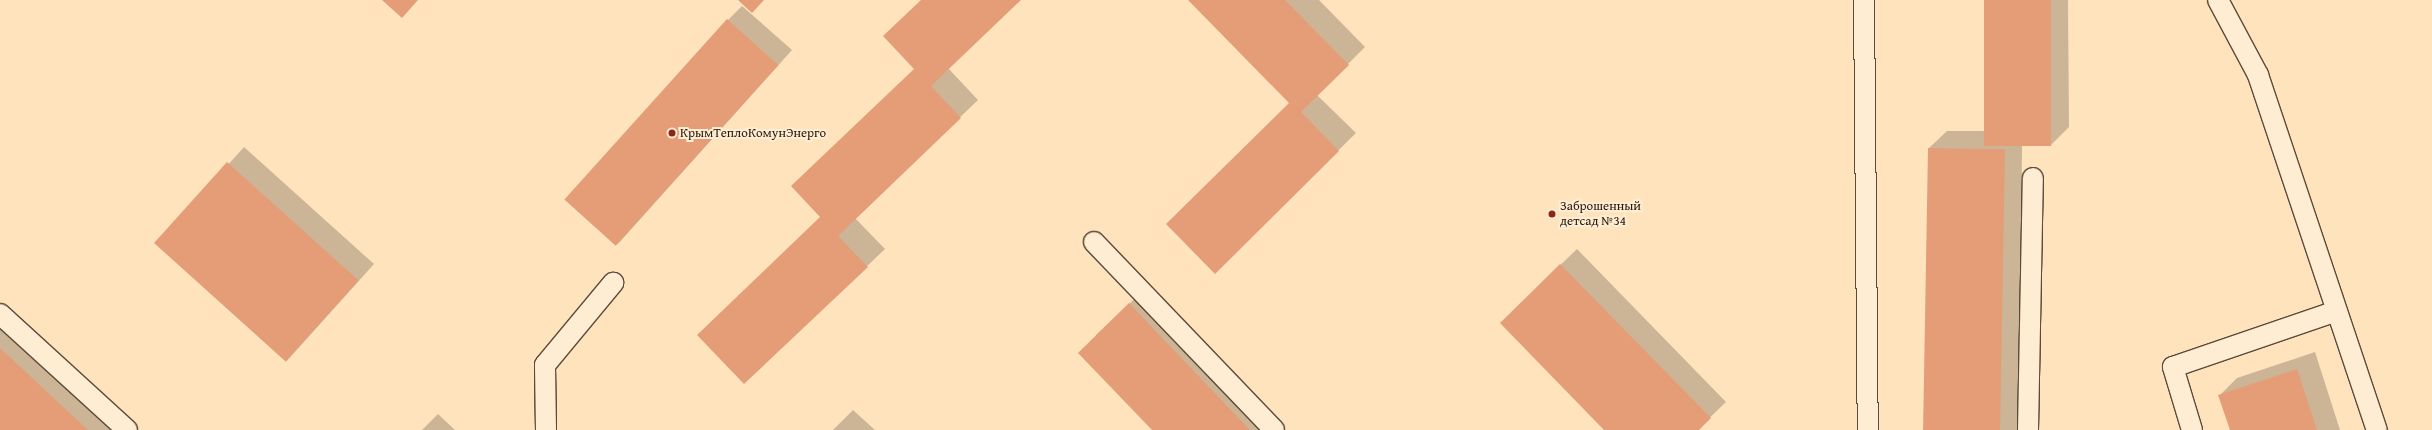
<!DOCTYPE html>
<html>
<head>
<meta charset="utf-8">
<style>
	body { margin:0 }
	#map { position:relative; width:2432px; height:430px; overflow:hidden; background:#ffe3bc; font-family:"Gentium Book Plus",serif }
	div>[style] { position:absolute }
	.shadow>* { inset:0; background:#0003; transform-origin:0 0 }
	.building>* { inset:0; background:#e49d77; transform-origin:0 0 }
	.roads { filter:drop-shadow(1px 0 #5d4a39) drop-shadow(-1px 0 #5d4a39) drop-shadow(0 1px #5d4a39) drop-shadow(0 -1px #5d4a39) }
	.lane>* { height:20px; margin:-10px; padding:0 10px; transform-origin:10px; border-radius:10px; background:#ffedd3 }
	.dots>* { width:11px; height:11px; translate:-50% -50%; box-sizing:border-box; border:2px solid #ffedd3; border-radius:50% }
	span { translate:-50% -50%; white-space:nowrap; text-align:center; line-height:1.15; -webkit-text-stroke:4px #ffedd3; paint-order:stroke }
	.poi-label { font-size:13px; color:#27170d }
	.left { translate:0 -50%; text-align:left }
</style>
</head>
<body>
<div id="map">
	<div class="shadow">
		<i style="clip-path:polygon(921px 0,1019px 0,948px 68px,978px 100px,855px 218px,885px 249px,744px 383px,821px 217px,915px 69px)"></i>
		<i style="clip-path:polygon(1190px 0,1319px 0,1365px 47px,1317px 95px,1356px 133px,1215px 272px,1290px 103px)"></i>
		<i style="clip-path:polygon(1985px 0,2068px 0,2069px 127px,2051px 145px,2022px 145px,2020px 430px,1927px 430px,1929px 148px,1947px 131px,1986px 131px)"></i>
		<i style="clip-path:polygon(742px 6px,792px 50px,617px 245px,728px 20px)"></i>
		<i style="left:244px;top:147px;width:175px;height:131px;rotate:42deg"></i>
		<i style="clip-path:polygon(1577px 249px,1726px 402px,1697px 430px,1605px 430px,1517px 307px)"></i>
		<i style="clip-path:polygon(1147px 287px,1284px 430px,1153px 430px,1096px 335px)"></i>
		<i style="clip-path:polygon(0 315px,124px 430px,0 430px)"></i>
		<i style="clip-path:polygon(2315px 352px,2340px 430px,2231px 430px,2220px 395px,2237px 378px)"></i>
		<i style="clip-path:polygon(853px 410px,875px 430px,833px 430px)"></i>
		<i style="clip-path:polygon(438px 414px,455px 430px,422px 430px)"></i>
	</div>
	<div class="building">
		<i style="clip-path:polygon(382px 0,418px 0,402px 18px)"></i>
		<i style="clip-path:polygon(738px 0,764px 0,752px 13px)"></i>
		<i style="clip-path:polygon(921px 0,1021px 0,931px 86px,961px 118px,838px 236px,868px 267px,744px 384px,697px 335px,820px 217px,791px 186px,914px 69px,883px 36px)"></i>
		<i style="clip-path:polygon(1188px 0,1285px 0,1349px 65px,1301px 112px,1339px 151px,1215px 274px,1166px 224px,1289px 103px)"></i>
		<i style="left:1984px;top:0;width:67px;height:146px"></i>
		<i style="left:727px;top:19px;width:69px;height:243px;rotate:42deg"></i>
		<i style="left:1928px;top:148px;width:77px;height:282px;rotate:1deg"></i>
		<i style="left:227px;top:162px;width:177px;height:109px;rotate:42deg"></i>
		<i style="clip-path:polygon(1560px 264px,1711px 418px,1699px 430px,1604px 430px,1500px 323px)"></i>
		<i style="clip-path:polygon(1129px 303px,1250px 430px,1152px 430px,1078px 353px)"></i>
		<i style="clip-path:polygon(0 348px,88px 430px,0 430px)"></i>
		<i style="clip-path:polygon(2297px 369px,2317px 430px,2230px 430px,2218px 395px)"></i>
	</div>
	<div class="roads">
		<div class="lane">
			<i style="left:1864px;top:0;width:430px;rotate:89.5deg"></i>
			<i style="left:2218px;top:0;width:85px;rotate:61.9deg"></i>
			<i style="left:2258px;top:75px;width:374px;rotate:71.5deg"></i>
			<i style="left:1094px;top:242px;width:260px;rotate:46.2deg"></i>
			<i style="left:0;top:314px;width:172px;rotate:42.4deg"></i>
			<i style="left:546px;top:430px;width:65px;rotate:-90.9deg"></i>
			<i style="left:545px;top:365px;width:107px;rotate:-50.3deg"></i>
			<i style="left:2028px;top:430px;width:252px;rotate:-88.9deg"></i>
			<i style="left:2192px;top:430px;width:66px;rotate:-106.8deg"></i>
			<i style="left:2173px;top:367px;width:173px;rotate:-18.9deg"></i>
		</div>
	</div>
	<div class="dots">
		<i style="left:672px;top:133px;background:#8f2418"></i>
		<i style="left:1552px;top:214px;background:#8f2418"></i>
	</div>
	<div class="poi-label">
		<span class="left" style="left:680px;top:133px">КрымТеплоКомунЭнерго</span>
		<span class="left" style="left:1560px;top:214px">Заброшенный<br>детсад №34</span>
	</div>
</div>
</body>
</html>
